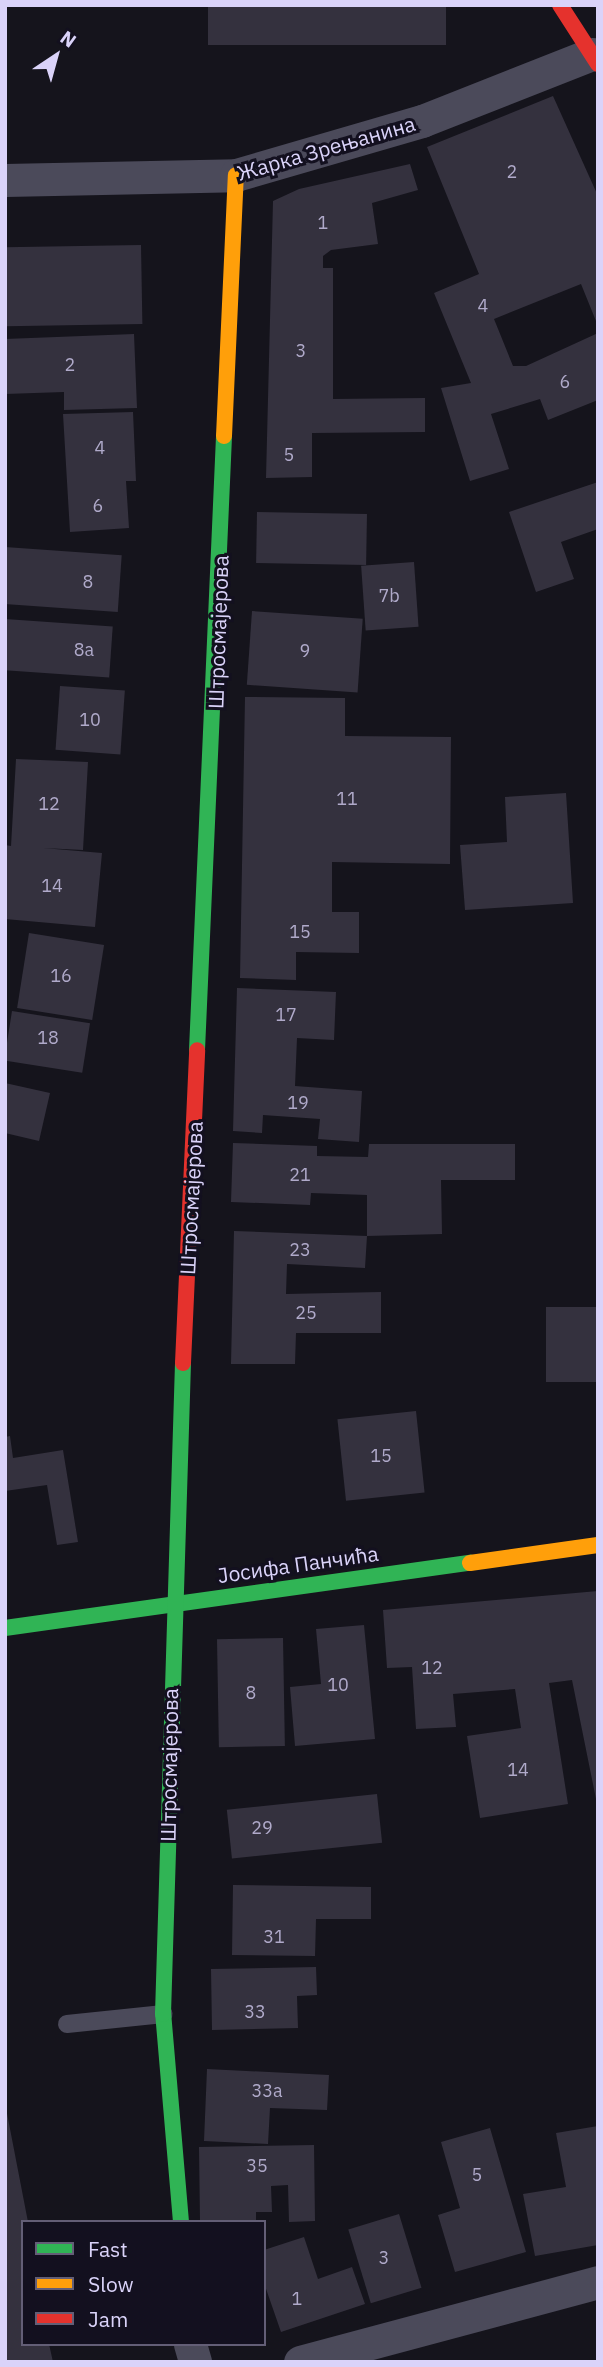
<!DOCTYPE html>
<html>
<head>
<meta charset="utf-8">
<style>
	body { margin:0 }
	#map { position:relative; width:603px; height:2367px; overflow:hidden; background:#15141c; font-family:"IBM Plex Sans",sans-serif }
	div>[style] { position:absolute }
	.building>* { inset:0; background:#34313e; transform-origin:0 0 }
	.lane>* { height:18px; margin:-9px; padding:0 9px; transform-origin:9px; border-radius:9px; background:#4b4a5a }
	.street>* { height:33px; margin:-16.5px; padding:0 16.5px; transform-origin:16.5px; border-radius:16.5px; background:#4b4a5a }
	.fast>* { height:16px; margin:-8px; padding:0 8px; transform-origin:8px; border-radius:8px; background:#30b455 }
	.slow>* { height:16px; margin:-8px; padding:0 8px; transform-origin:8px; border-radius:8px; background:#ff9f0a }
	.jam>* { height:16px; margin:-8px; padding:0 8px; transform-origin:8px; border-radius:8px; background:#e5322d }
	span { translate:-50% -50%; white-space:nowrap; text-align:center; line-height:1.15; -webkit-text-stroke:6px #13101f; paint-order:stroke }
	.number-label { font-size:18px; color:#b0aaca }
	.number-label span { -webkit-text-stroke-width:0 }
	.street-label { font-size:21px; color:#dad3f9 }
	.frame { position:absolute; inset:0; border:7px solid #dad3f9; pointer-events:none }
	.legend { position:absolute; left:21px; top:2220px; width:245px; height:126px; box-sizing:border-box; background:#13101f; border:2px solid #635e76; margin:0; padding:9px 12px; list-style:none; font-size:21px; color:#dad3f9 }
	.legend li { display:flex; align-items:center; gap:14px; height:35px }
	.legend b { width:35px; border:2px solid #635e76 }
	.north { position:absolute; left:21px; top:21px; width:70px; height:70px; -webkit-text-stroke:5px #13101f; paint-order:stroke; rotate:36deg; font-size:19px; font-weight:700; line-height:28px; text-align:center; color:#dad3f9 }
	.north::after { content:''; display:block; margin:auto; width:24px; height:32px; background:#dad3f9; clip-path:polygon(50% 0,100% 100%,50% 72%,0 100%) }
</style>
</head>
<body>
<div id="map">
	<div class="building">
		<i style="left:208px;top:5px;width:238px;height:40px"></i>
		<i style="clip-path:polygon(553px 96px,598px 196px,598px 326px,581px 284px,494px 319px,513px 366px,526px 366px,598px 333px,598px 400px,548px 420px,540px 399px,491px 414px,509px 469px,470px 481px,441px 388px,471px 383px,434px 293px,479px 274px,427px 147px)"></i>
		<i style="clip-path:polygon(410px 164px,418px 190px,372px 203px,378px 244px,331px 250px,323px 256px,323px 268px,333px 268px,333px 399px,425px 398px,425px 432px,312px 433px,312px 477px,266px 478px,273px 201px,299px 189px)"></i>
		<i style="left:141px;top:245px;width:79px;height:136px;rotate:89deg"></i>
		<i style="clip-path:polygon(134px 334px,137px 408px,64px 410px,64px 392px,5px 394px,5px 339px)"></i>
		<i style="clip-path:polygon(133px 412px,136px 481px,126px 481px,129px 528px,70px 532px,63px 414px)"></i>
		<i style="clip-path:polygon(598px 482px,598px 529px,561px 542px,574px 579px,536px 592px,509px 512px)"></i>
		<i style="left:257px;top:512px;width:110px;height:51px;rotate:1deg"></i>
		<i style="left:5px;top:547px;width:117px;height:57px;rotate:4deg"></i>
		<i style="left:414px;top:562px;width:65px;height:53px;rotate:86deg"></i>
		<i style="left:252px;top:611px;width:111px;height:74px;rotate:4deg"></i>
		<i style="left:5px;top:619px;width:108px;height:51px;rotate:4deg"></i>
		<i style="left:60px;top:686px;width:65px;height:64px;rotate:4deg"></i>
		<i style="clip-path:polygon(245px 697px,345px 698px,345px 736px,451px 737px,450px 864px,332px 862px,332px 912px,359px 912px,359px 953px,296px 952px,296px 980px,240px 978px)"></i>
		<i style="clip-path:polygon(16px 759px,88px 762px,83px 850px,43px 848px,102px 853px,95px 927px,5px 919px,5px 845px,11px 846px)"></i>
		<i style="clip-path:polygon(566px 793px,573px 903px,465px 910px,460px 845px,507px 842px,505px 797px)"></i>
		<i style="left:29px;top:933px;width:76px;height:76px;rotate:9deg"></i>
		<i style="clip-path:polygon(237px 988px,336px 992px,334px 1040px,297px 1038px,295px 1086px,362px 1091px,359px 1142px,318px 1139px,320px 1119px,263px 1115px,262px 1133px,233px 1131px)"></i>
		<i style="left:12px;top:1011px;width:79px;height:50px;rotate:9deg"></i>
		<i style="clip-path:polygon(5px 1083px,50px 1093px,39px 1141px,5px 1133px)"></i>
		<i style="clip-path:polygon(233px 1143px,317px 1146px,317px 1156px,368px 1157px,369px 1144px,515px 1144px,515px 1180px,441px 1180px,442px 1234px,367px 1236px,367px 1195px,311px 1193px,310px 1205px,231px 1202px)"></i>
		<i style="clip-path:polygon(234px 1231px,367px 1236px,365px 1268px,287px 1264px,286px 1294px,381px 1292px,381px 1333px,296px 1333px,295px 1364px,231px 1364px)"></i>
		<i style="left:598px;top:1307px;width:75px;height:52px;rotate:90deg"></i>
		<i style="left:416px;top:1411px;width:82px;height:79px;rotate:84deg"></i>
		<i style="clip-path:polygon(10px 1436px,13px 1458px,63px 1450px,78px 1542px,57px 1545px,47px 1485px,5px 1491px,5px 1437px)"></i>
		<i style="clip-path:polygon(598px 1591px,598px 1809px,572px 1680px,549px 1683px,568px 1804px,480px 1818px,467px 1736px,521px 1728px,515px 1689px,453px 1694px,456px 1727px,416px 1729px,412px 1667px,387px 1668px,383px 1610px)"></i>
		<i style="clip-path:polygon(364px 1625px,375px 1739px,295px 1746px,290px 1687px,321px 1684px,316px 1629px)"></i>
		<i style="left:283px;top:1638px;width:108px;height:66px;rotate:89deg"></i>
		<i style="left:377px;top:1794px;width:49px;height:151px;rotate:84deg"></i>
		<i style="clip-path:polygon(233px 1885px,371px 1887px,371px 1919px,316px 1919px,315px 1956px,232px 1955px)"></i>
		<i style="clip-path:polygon(316px 1967px,317px 1995px,297px 1996px,298px 2028px,212px 2030px,211px 1969px)"></i>
		<i style="clip-path:polygon(207px 2069px,329px 2075px,327px 2110px,270px 2108px,268px 2144px,204px 2141px)"></i>
		<i style="clip-path:polygon(5px 2103px,28px 2222px,23px 2222px,23px 2344px,49px 2344px,53px 2362px,5px 2362px)"></i>
		<i style="clip-path:polygon(598px 2126px,598px 2245px,535px 2256px,523px 2194px,566px 2187px,556px 2133px)"></i>
		<i style="clip-path:polygon(490px 2128px,526px 2252px,455px 2272px,438px 2215px,460px 2208px,441px 2142px)"></i>
		<i style="clip-path:polygon(314px 2145px,315px 2221px,289px 2222px,288px 2185px,271px 2186px,272px 2212px,256px 2212px,256px 2221px,200px 2222px,199px 2147px)"></i>
		<i style="left:399px;top:2214px;width:77px;height:53px;rotate:73deg"></i>
		<i style="clip-path:polygon(304px 2237px,318px 2279px,352px 2267px,365px 2304px,281px 2332px,264px 2283px,264px 2250px)"></i>
	</div>
	<div class="lane">
		<i style="left:67px;top:2024px;width:97px;rotate:-5.9deg"></i>
	</div>
	<div class="street">
		<i style="left:5px;top:180px;width:231px;rotate:-1.2deg"></i>
		<i style="left:236px;top:175px;width:194px;rotate:-16.2deg"></i>
		<i style="left:422px;top:121px;width:183px;rotate:-21.5deg"></i>
		<i style="left:190px;top:2344px;width:19px;rotate:74deg"></i>
		<i style="left:300px;top:2362px;width:309px;rotate:-15deg"></i>
	</div>
	<div class="fast">
		<i style="left:197px;top:1050px;width:615px;rotate:-87.48deg"></i>
		<i style="left:5px;top:1628px;width:470px;rotate:-8deg"></i>
		<i style="left:181px;top:2222px;width:209px;rotate:-94.9deg"></i>
		<i style="left:163px;top:2014px;width:651px;rotate:-88.24deg"></i>
	</div>
	<div class="slow">
		<i style="left:224px;top:436px;width:261px;rotate:-87.4deg"></i>
		<i style="left:470px;top:1563px;width:129px;rotate:-8deg"></i>
	</div>
	<div class="jam">
		<i style="left:560px;top:5px;width:70px;rotate:57.2deg"></i>
		<i style="left:183px;top:1363px;width:313px;rotate:-87.4deg"></i>
	</div>
	<div class="number-label">
		<span style="left:512px;top:172px">2</span>
		<span style="left:323px;top:223px">1</span>
		<span style="left:483px;top:306px">4</span>
		<span style="left:301px;top:351px">3</span>
		<span style="left:70px;top:365px">2</span>
		<span style="left:565px;top:382px">6</span>
		<span style="left:100px;top:448px">4</span>
		<span style="left:289px;top:455px">5</span>
		<span style="left:98px;top:506px">6</span>
		<span style="left:88px;top:582px">8</span>
		<span style="left:389px;top:596px">7b</span>
		<span style="left:84px;top:650px">8a</span>
		<span style="left:305px;top:651px">9</span>
		<span style="left:90px;top:720px">10</span>
		<span style="left:347px;top:799px">11</span>
		<span style="left:49px;top:804px">12</span>
		<span style="left:52px;top:886px">14</span>
		<span style="left:300px;top:932px">15</span>
		<span style="left:61px;top:976px">16</span>
		<span style="left:286px;top:1015px">17</span>
		<span style="left:48px;top:1038px">18</span>
		<span style="left:298px;top:1103px">19</span>
		<span style="left:300px;top:1175px">21</span>
		<span style="left:300px;top:1250px">23</span>
		<span style="left:306px;top:1313px">25</span>
		<span style="left:381px;top:1456px">15</span>
		<span style="left:432px;top:1668px">12</span>
		<span style="left:338px;top:1685px">10</span>
		<span style="left:251px;top:1693px">8</span>
		<span style="left:518px;top:1770px">14</span>
		<span style="left:262px;top:1828px">29</span>
		<span style="left:274px;top:1937px">31</span>
		<span style="left:255px;top:2012px">33</span>
		<span style="left:267px;top:2091px">33a</span>
		<span style="left:257px;top:2166px">35</span>
		<span style="left:477px;top:2175px">5</span>
		<span style="left:384px;top:2258px">3</span>
		<span style="left:297px;top:2299px">1</span>
	</div>
	<div class="street-label">
		<span style="left:326px;top:148px;rotate:-16deg">Жарка Зрењанина</span>
		<span style="left:218px;top:632px;rotate:-88deg">Штросмајерова</span>
		<span style="left:191px;top:1198px;rotate:-87deg">Штросмајерова</span>
		<span style="left:298px;top:1564px;rotate:-8deg">Јосифа Панчића</span>
		<span style="left:169px;top:1765px;rotate:-89deg">Штросмајерова</span>
	</div>
	<div class="frame"></div>
	<ul class="legend">
	<li><b style="height:9px;background:#30b455"></b>Fast</li>
	<li><b style="height:9px;background:#ff9f0a"></b>Slow</li>
	<li><b style="height:9px;background:#e5322d"></b>Jam</li>
	</ul>
	<div class="north">N</div>
</div>
</body>
</html>
